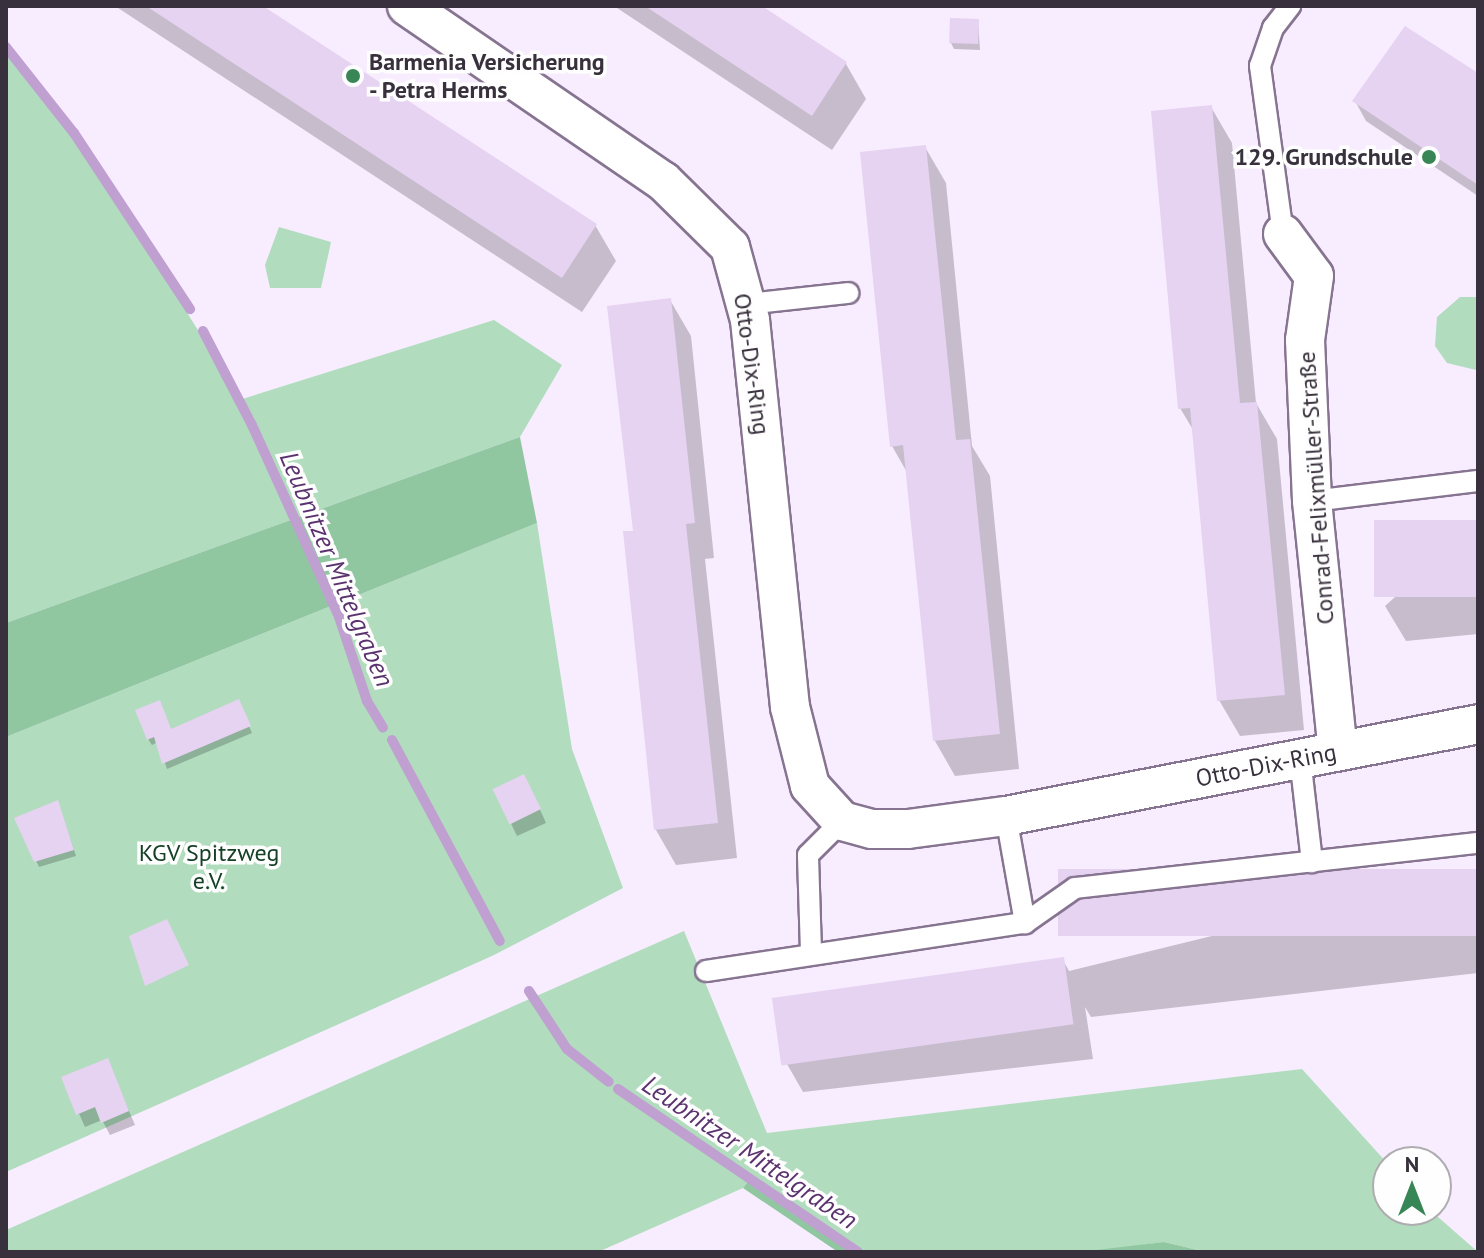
<!DOCTYPE html>
<html>
<head>
<meta charset="utf-8">
<style>
	body { margin:0 }
	#map { position:relative; width:1484px; height:1258px; overflow:hidden; background:#f8ecff; font-family:"PT Sans",sans-serif }
	div>[style] { position:absolute }
	.green>* { inset:0; background:#b1ddbe }
	.forest>* { inset:0; background:#90c7a1 }
	.shadow>* { inset:0; background:#0003 }
	.stream>* { height:10px; margin:-5px; padding:0 5px; transform-origin:5px; border-radius:5px; background:#c09fd1 }
	.building>* { inset:0; background:#e6d2f1; transform-origin:0 0 }
	.roads { filter:drop-shadow(2px 0 #867490) drop-shadow(-2px 0 #867490) drop-shadow(0 2px #867490) drop-shadow(0 -2px #867490) }
	.lane>* { height:20px; margin:-10px; padding:0 10px; transform-origin:10px; border-radius:10px; background:#fff }
	.street>* { height:38px; margin:-19px; padding:0 19px; transform-origin:19px; border-radius:19px; background:#fff }
	.dots>* { width:22px; height:22px; translate:-50% -50%; box-sizing:border-box; border:4px solid #fefefe; border-radius:50% }
	span { translate:-50% -50%; white-space:nowrap; text-align:center; line-height:1.15; -webkit-text-stroke:7px #fefefe; paint-order:stroke }
	.poi-label { font-size:24px; color:#38303c; font-weight:700 }
	.left { translate:0 -50%; text-align:left }
	.right { translate:-100% -50%; text-align:right }
	.street-label { font-size:24px; color:#38303c }
	.park-label { font-size:24px; color:#164026 }
	.water-label { font-size:26px; color:#5b326f; font-style:italic }
	.frame { position:absolute; inset:0; border:8px solid #38303c; pointer-events:none }
	.north { position:absolute; left:1372px; top:1146px; width:80px; height:80px; box-sizing:border-box; background:#fefefe; border:2px solid #afacb0; border-radius:50%; rotate:0deg; font-size:22px; font-weight:700; line-height:32px; text-align:center; color:#38303c }
	.north::after { content:''; display:block; margin:auto; width:28px; height:36px; background:#388656; clip-path:polygon(50% 0,100% 100%,50% 72%,0 100%) }
</style>
</head>
<body>
<div id="map">
	<div class="green">
		<i style="clip-path:polygon(6px 52px,30px 73px,109px 188px,216px 359px,236px 401px,494px 320px,562px 365px,520px 437px,6px 623px)"></i>
		<i style="clip-path:polygon(279px 227px,331px 242px,321px 288px,270px 288px,265px 265px)"></i>
		<i style="clip-path:polygon(1460px 297px,1478px 297px,1476px 370px,1447px 363px,1435px 346px,1437px 317px)"></i>
		<i style="clip-path:polygon(537px 523px,572px 749px,623px 888px,492px 956px,6px 1172px,6px 737px)"></i>
		<i style="clip-path:polygon(684px 931px,767px 1133px,1302px 1069px,1388px 1164px,1388px 1210px,1430px 1210px,1478px 1252px,1206px 1252px,1164px 1242px,1090px 1252px,861px 1252px,751px 1178px,743px 1188px,598px 1252px,6px 1252px,6px 1230px)"></i>
	</div>
	<div class="forest">
		<i style="clip-path:polygon(520px 437px,537px 523px,6px 737px,6px 623px)"></i>
		<i style="clip-path:polygon(751px 1178px,801px 1214px,861px 1252px,838px 1252px,743px 1188px)"></i>
		<i style="clip-path:polygon(1164px 1242px,1206px 1252px,1090px 1252px,1096px 1250px)"></i>
	</div>
	<div class="shadow">
		<i style="clip-path:polygon(115px 6px,260px 6px,595px 225px,616px 261px,582px 312px)"></i>
		<i style="clip-path:polygon(614px 6px,759px 6px,846px 64px,866px 99px,832px 150px)"></i>
		<i style="clip-path:polygon(978px 21px,980px 50px,954px 49px,951px 43px)"></i>
		<i style="clip-path:polygon(1478px 76px,1478px 196px,1366px 121px,1355px 101px)"></i>
		<i style="clip-path:polygon(1211px 107px,1232px 143px,1256px 403px,1277px 439px,1304px 730px,1240px 736px,1219px 700px,1195px 433px,1180px 408px)"></i>
		<i style="clip-path:polygon(925px 147px,946px 183px,972px 446px,990px 476px,1019px 769px,955px 776px,935px 741px,908px 474px,892px 446px)"></i>
		<i style="clip-path:polygon(670px 300px,691px 336px,714px 558px,705px 559px,737px 858px,676px 865px,656px 830px,636px 532px)"></i>
		<i style="clip-path:polygon(1478px 522px,1478px 634px,1406px 641px,1385px 606px)"></i>
		<i style="clip-path:polygon(159px 703px,171px 731px,241px 707px,252px 733px,167px 769px,158px 742px,152px 745px,148px 739px)"></i>
		<i style="clip-path:polygon(531px 789px,546px 823px,517px 836px,495px 790px)"></i>
		<i style="clip-path:polygon(60px 808px,76px 856px,39px 867px,17px 819px)"></i>
		<i style="clip-path:polygon(1478px 871px,1478px 973px,1091px 1017px,1085px 1007px,1093px 1059px,803px 1092px,783px 1057px,1063px 960px,1069px 971px)"></i>
		<i style="clip-path:polygon(107px 1060px,135px 1125px,110px 1135px,102px 1120px,85px 1127px,63px 1078px)"></i>
	</div>
	<div class="stream">
		<i style="left:6px;top:47px;width:110px;rotate:51.7deg"></i>
		<i style="left:74px;top:133px;width:211px;rotate:56.6deg"></i>
		<i style="left:203px;top:331px;width:106px;rotate:62.5deg"></i>
		<i style="left:252px;top:425px;width:211px;rotate:65.6deg"></i>
		<i style="left:339px;top:617px;width:89px;rotate:71.6deg"></i>
		<i style="left:367px;top:701px;width:31px;rotate:59deg"></i>
		<i style="left:392px;top:740px;width:228px;rotate:61.8deg"></i>
		<i style="left:529px;top:991px;width:69px;rotate:56.8deg"></i>
		<i style="left:567px;top:1049px;width:53px;rotate:38.2deg"></i>
		<i style="left:618px;top:1089px;width:290px;rotate:34.2deg"></i>
	</div>
	<div class="building">
		<i style="clip-path:polygon(146px 6px,263px 6px,597px 224px,562px 278px)"></i>
		<i style="clip-path:polygon(645px 6px,762px 6px,847px 62px,812px 116px)"></i>
		<i style="left:950px;top:18px;width:29px;height:25px;rotate:2deg"></i>
		<i style="clip-path:polygon(1405px 26px,1478px 73px,1478px 185px,1352px 101px)"></i>
		<i style="clip-path:polygon(1212px 105px,1240px 403px,1257px 402px,1285px 695px,1217px 701px,1190px 408px,1178px 409px,1151px 111px)"></i>
		<i style="clip-path:polygon(926px 145px,956px 440px,970px 439px,1000px 734px,933px 741px,903px 445px,890px 447px,860px 152px)"></i>
		<i style="clip-path:polygon(671px 298px,695px 523px,686px 524px,718px 823px,654px 830px,623px 531px,633px 531px,607px 306px)"></i>
		<i style="left:1478px;top:520px;width:77px;height:104px;rotate:90deg"></i>
		<i style="clip-path:polygon(239px 699px,251px 726px,162px 764px,154px 737px,147px 740px,135px 710px,160px 700px,171px 729px)"></i>
		<i style="left:524px;top:774px;width:39px;height:35px;rotate:64deg"></i>
		<i style="clip-path:polygon(58px 800px,74px 850px,34px 862px,14px 818px)"></i>
		<i style="left:1478px;top:869px;width:67px;height:420px;rotate:90deg"></i>
		<i style="clip-path:polygon(167px 919px,189px 965px,145px 986px,129px 936px)"></i>
		<i style="left:1064px;top:957px;width:68px;height:295px;rotate:82deg"></i>
		<i style="clip-path:polygon(108px 1058px,129px 1111px,101px 1123px,95px 1107px,76px 1115px,61px 1077px)"></i>
	</div>
	<div class="roads">
		<div class="lane">
			<i style="left:1283px;top:234px;width:170px;rotate:-97.8deg"></i>
			<i style="left:1260px;top:66px;width:40px;rotate:-71.1deg"></i>
			<i style="left:1273px;top:28px;width:28px;rotate:-52deg"></i>
			<i style="left:747px;top:304px;width:102px;rotate:-6.2deg"></i>
			<i style="left:1312px;top:501px;width:167px;rotate:-6.9deg"></i>
			<i style="left:1300px;top:758px;width:105px;rotate:83.4deg"></i>
			<i style="left:1006px;top:816px;width:109px;rotate:79.9deg"></i>
			<i style="left:811px;top:952px;width:97px;rotate:-91.8deg"></i>
			<i style="left:808px;top:855px;width:48px;rotate:-45deg"></i>
			<i style="left:706px;top:971px;width:323px;rotate:-8.6deg"></i>
			<i style="left:1025px;top:923px;width:61px;rotate:-35deg"></i>
			<i style="left:1075px;top:888px;width:406px;rotate:-6.4deg"></i>
		</div>
		<div class="street">
			<i style="left:407px;top:6px;width:310px;rotate:34.4deg"></i>
			<i style="left:663px;top:181px;width:94px;rotate:44.6deg"></i>
			<i style="left:730px;top:247px;width:76px;rotate:74.7deg"></i>
			<i style="left:750px;top:320px;width:389px;rotate:84.1deg"></i>
			<i style="left:790px;top:707px;width:81px;rotate:75.8deg"></i>
			<i style="left:810px;top:786px;width:47px;rotate:47.6deg"></i>
			<i style="left:842px;top:821px;width:31px;rotate:15deg"></i>
			<i style="left:872px;top:829px;width:36px"></i>
			<i style="left:908px;top:829px;width:99px;rotate:-7.6deg"></i>
			<i style="left:1006px;top:816px;width:481px;rotate:-11deg"></i>
			<i style="left:1283px;top:234px;width:52px;rotate:53.6deg"></i>
			<i style="left:1314px;top:276px;width:65px;rotate:98deg"></i>
			<i style="left:1305px;top:340px;width:161px;rotate:87.5deg"></i>
			<i style="left:1312px;top:501px;width:251px;rotate:84.1deg"></i>
		</div>
	</div>
	<div class="dots">
		<i style="left:353px;top:76px;background:#388656"></i>
		<i style="left:1429px;top:157px;background:#388656"></i>
	</div>
	<div class="poi-label">
		<span class="left" style="left:369px;top:76px">Barmenia Versicherung<br>- Petra Herms</span>
		<span class="right" style="left:1413px;top:157px">129. Grundschule</span>
	</div>
	<div class="street-label">
		<span style="left:752px;top:364px;rotate:82deg">Otto-Dix-Ring</span>
		<span style="left:1316px;top:488px;rotate:-94deg">Conrad-Felixmüller-Straße</span>
		<span style="left:1266px;top:765px;rotate:-11deg">Otto-Dix-Ring</span>
	</div>
	<div class="park-label">
		<span style="left:209px;top:867px">KGV Spitzweg<br>e.V.</span>
	</div>
	<div class="water-label">
		<span style="left:337px;top:569px;rotate:67deg">Leubnitzer Mittelgraben</span>
		<span style="left:750px;top:1152px;rotate:34deg">Leubnitzer Mittelgraben</span>
	</div>
	<div class="frame"></div>
	<div class="north">N</div>
</div>
</body>
</html>
